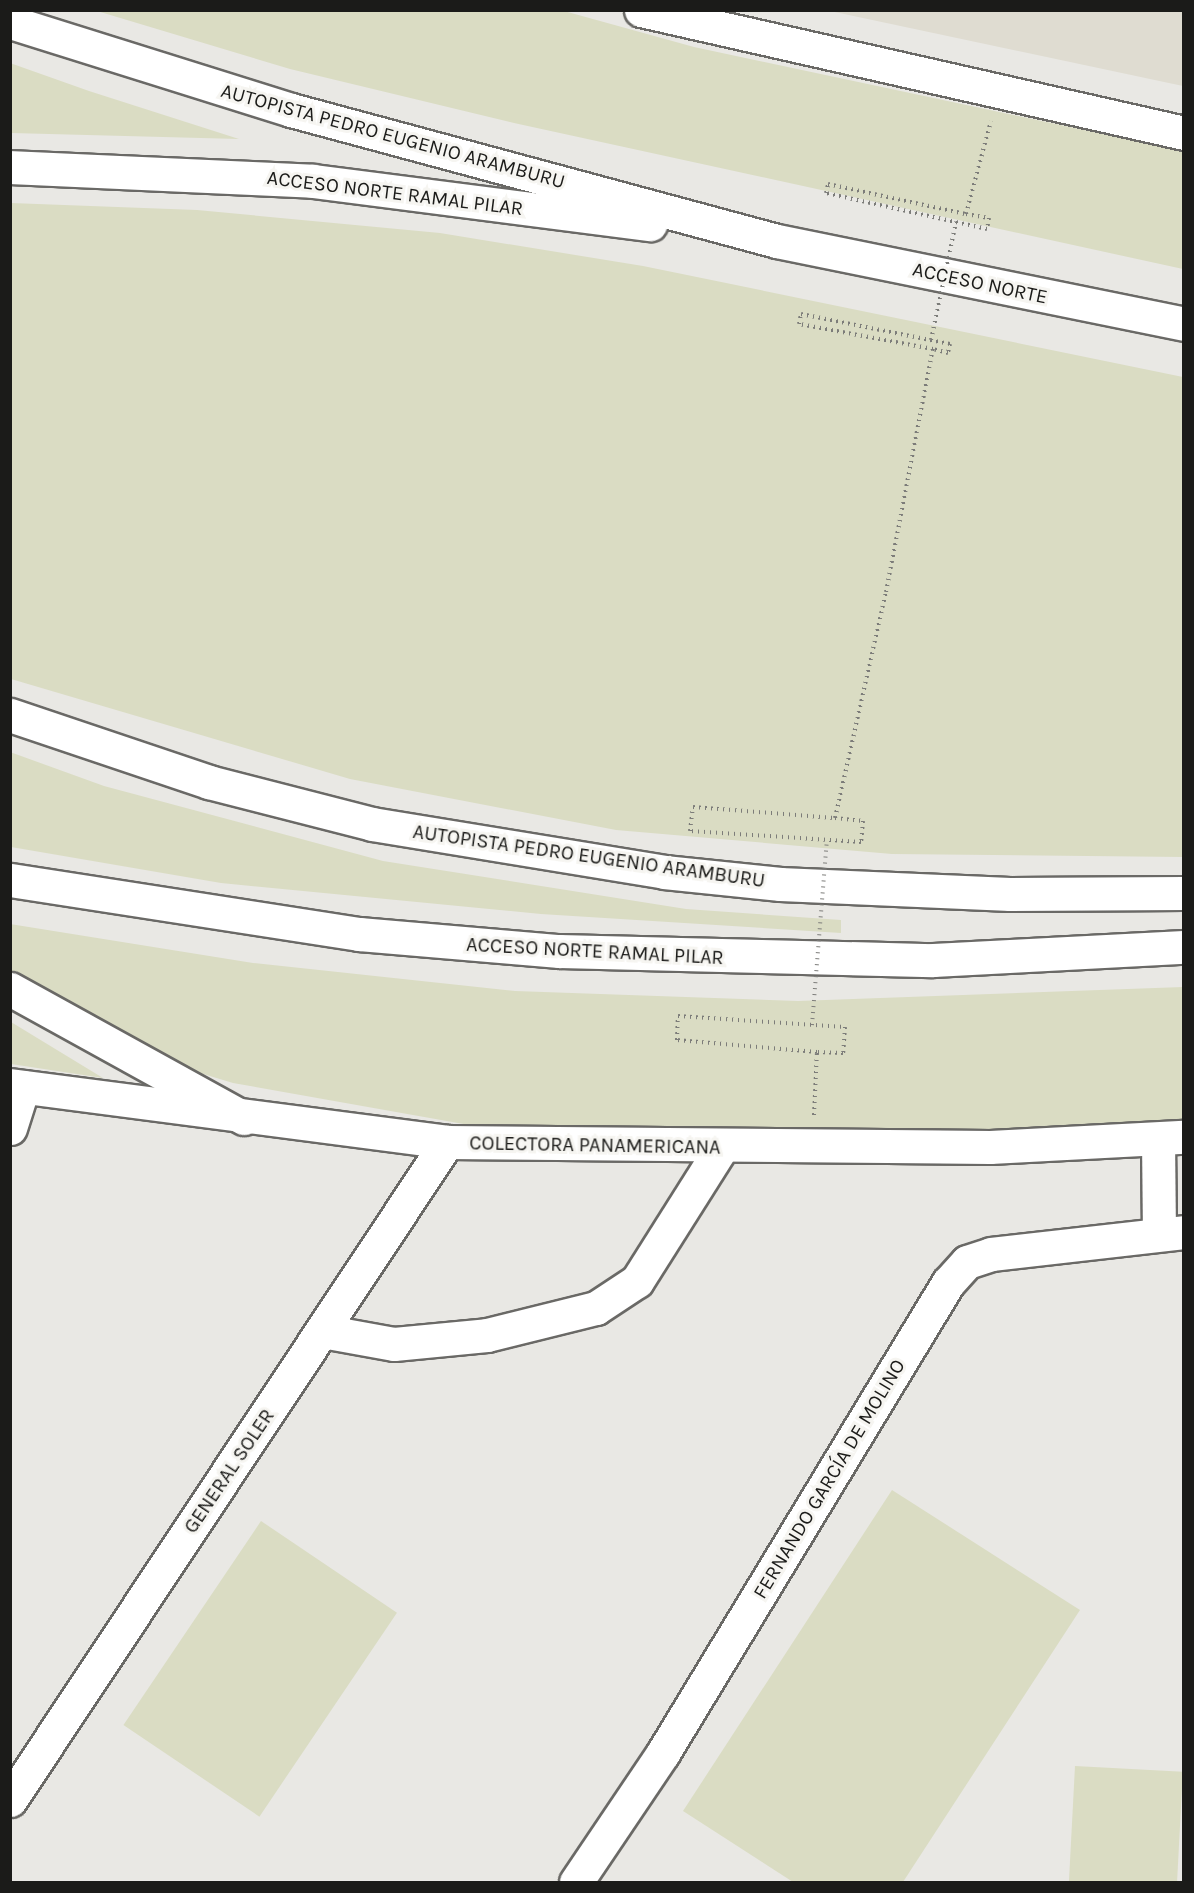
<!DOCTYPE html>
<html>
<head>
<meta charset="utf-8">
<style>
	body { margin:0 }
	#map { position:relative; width:1194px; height:1893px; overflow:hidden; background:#e9e8e4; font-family:Karla,sans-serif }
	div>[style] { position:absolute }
	.built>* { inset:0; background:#dfdcd1 }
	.green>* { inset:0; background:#dadcc3; transform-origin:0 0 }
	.path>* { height:4px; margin-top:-2px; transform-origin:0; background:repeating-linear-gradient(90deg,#7c7c79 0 1.5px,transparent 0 6px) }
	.roads { filter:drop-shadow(2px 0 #6a6966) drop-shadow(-2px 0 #6a6966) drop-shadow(0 2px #6a6966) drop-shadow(0 -2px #6a6966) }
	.minor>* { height:33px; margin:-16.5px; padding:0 16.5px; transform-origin:16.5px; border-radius:16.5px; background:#fff }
	.highway>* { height:33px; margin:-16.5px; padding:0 16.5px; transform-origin:16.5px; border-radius:16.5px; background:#fff }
	.path-bridge>* { height:4px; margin-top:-2px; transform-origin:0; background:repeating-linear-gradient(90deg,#7c7c79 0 1.5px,transparent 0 6px) }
	span { translate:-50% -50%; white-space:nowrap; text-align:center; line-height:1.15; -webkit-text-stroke:6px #f6f5f1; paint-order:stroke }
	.street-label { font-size:20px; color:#1b1b19 }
	.frame { position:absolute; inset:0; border:12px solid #1b1b19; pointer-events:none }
</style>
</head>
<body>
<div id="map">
	<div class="built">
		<i style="clip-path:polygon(830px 11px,1183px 11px,1183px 86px)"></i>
	</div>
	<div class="green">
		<i style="clip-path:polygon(97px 11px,564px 11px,694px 47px,1183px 151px,1183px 269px,514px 123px,290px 69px)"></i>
		<i style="clip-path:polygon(10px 63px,89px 91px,239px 139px,11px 133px)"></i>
		<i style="clip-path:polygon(11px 203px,197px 210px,440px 233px,643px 266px,1183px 377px,1183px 857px,892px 854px,616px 830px,350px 779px,11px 679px)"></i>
		<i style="clip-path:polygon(10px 752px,104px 786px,383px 861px,686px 909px,841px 920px,841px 933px,541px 914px,221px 883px,11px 847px)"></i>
		<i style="clip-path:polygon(10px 924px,253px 963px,515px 991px,798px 1001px,1183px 987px,1183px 1122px,865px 1142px,536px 1137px,233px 1083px,167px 1063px,11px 979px)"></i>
		<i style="clip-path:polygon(10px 1022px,11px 1022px,103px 1078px,11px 1064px)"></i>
		<i style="clip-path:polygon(892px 1490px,1080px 1610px,903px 1882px,793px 1882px,683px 1811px)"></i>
		<i style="left:261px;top:1521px;width:164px;height:246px;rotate:34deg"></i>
		<i style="left:1075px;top:1766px;width:108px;height:116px;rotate:3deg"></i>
	</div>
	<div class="path">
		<i style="left:966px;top:214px;width:23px;rotate:10deg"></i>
		<i style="left:989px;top:218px;width:11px;rotate:100deg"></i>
		<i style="left:987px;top:229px;width:165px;rotate:-167.4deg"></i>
		<i style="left:826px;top:193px;width:9px;rotate:-77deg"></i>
		<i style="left:828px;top:184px;width:141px;rotate:12.3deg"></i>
		<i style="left:966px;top:214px;width:96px;rotate:-75deg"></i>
		<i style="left:835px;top:818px;width:28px;rotate:6deg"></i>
		<i style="left:863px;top:821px;width:21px;rotate:95deg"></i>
		<i style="left:861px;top:842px;width:171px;rotate:-176.3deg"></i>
		<i style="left:690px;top:831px;width:24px;rotate:-83deg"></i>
		<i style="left:693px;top:807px;width:142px;rotate:4.4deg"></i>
		<i style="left:835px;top:818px;width:232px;rotate:-77.3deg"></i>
		<i style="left:886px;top:592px;width:248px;rotate:-79.1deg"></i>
		<i style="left:933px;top:349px;width:136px;rotate:-169.4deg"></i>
		<i style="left:799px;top:324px;width:10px;rotate:-79deg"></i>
		<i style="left:801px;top:314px;width:152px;rotate:11.4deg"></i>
		<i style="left:950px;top:344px;width:9px;rotate:103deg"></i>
		<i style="left:948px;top:353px;width:16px;rotate:-165deg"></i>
		<i style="left:814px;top:1115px;width:63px;rotate:-87.3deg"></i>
		<i style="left:817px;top:1052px;width:141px;rotate:-175.1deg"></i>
		<i style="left:677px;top:1040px;width:24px;rotate:-88deg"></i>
		<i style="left:678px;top:1016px;width:167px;rotate:3.8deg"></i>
		<i style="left:845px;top:1027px;width:26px;rotate:94deg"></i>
		<i style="left:843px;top:1053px;width:26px;rotate:-178deg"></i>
	</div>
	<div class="roads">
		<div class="minor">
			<i style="left:641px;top:10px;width:557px;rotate:12.76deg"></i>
			<i style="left:10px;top:1085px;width:441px;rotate:7.4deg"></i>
			<i style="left:447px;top:1142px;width:543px;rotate:0.53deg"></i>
			<i style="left:990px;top:1147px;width:194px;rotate:-3deg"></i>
			<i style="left:10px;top:1128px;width:43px;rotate:-72.4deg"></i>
			<i style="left:1158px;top:1139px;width:95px;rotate:89.4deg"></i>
			<i style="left:322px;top:1331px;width:73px;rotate:10.2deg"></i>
			<i style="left:394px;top:1344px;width:93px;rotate:-5.5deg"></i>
			<i style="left:487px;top:1335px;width:112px;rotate:-13.9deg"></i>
			<i style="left:596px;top:1308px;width:49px;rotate:-33.4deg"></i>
			<i style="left:637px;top:1281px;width:157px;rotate:-57.7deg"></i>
			<i style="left:10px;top:1800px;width:790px;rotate:-56.41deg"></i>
			<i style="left:576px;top:1882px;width:156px;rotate:-56deg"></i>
			<i style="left:663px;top:1753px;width:550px;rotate:-58.77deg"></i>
			<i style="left:948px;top:1283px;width:28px;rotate:-48deg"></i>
			<i style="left:967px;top:1262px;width:25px;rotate:-18deg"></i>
			<i style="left:991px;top:1254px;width:194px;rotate:-6.5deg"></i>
		</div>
		<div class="highway">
			<i style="left:10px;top:22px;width:294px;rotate:17.4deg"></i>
			<i style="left:291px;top:110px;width:503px;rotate:15.09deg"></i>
			<i style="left:777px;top:241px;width:415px;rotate:11.5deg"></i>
			<i style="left:10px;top:167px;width:303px;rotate:2.6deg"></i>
			<i style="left:313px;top:181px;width:340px;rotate:7.3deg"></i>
			<i style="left:10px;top:715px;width:210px;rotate:18.6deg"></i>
			<i style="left:209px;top:782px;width:168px;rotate:14.4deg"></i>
			<i style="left:372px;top:824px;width:296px;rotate:9.3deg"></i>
			<i style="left:664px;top:872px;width:117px;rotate:5.9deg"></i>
			<i style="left:780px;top:884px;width:230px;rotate:2.5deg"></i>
			<i style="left:1010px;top:894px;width:174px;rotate:-0.3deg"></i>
			<i style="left:10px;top:880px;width:353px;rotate:8.8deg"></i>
			<i style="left:359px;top:934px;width:201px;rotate:4.9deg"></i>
			<i style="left:559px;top:951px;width:374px;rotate:1.4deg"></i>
			<i style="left:933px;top:960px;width:251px;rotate:-3deg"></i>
			<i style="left:10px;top:989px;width:267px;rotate:28.9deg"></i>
		</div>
	</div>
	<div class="path-bridge">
		<i style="left:931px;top:340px;width:121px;rotate:-78deg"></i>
		<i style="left:812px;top:1025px;width:186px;rotate:-85.4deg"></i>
	</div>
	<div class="street-label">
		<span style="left:393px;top:136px;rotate:15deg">AUTOPISTA PEDRO EUGENIO ARAMBURU</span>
		<span style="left:395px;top:193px;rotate:7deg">ACCESO NORTE RAMAL PILAR</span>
		<span style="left:980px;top:283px;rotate:12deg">ACCESO NORTE</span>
		<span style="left:589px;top:856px;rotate:8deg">AUTOPISTA PEDRO EUGENIO ARAMBURU</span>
		<span style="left:595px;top:951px;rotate:3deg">ACCESO NORTE RAMAL PILAR</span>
		<span style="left:595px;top:1145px;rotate:1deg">COLECTORA PANAMERICANA</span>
		<span style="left:229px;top:1471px;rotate:-56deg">GENERAL SOLER</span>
		<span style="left:829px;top:1479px;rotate:-59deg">FERNANDO GARCÍA DE MOLINO</span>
	</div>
	<div class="frame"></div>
</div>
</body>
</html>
